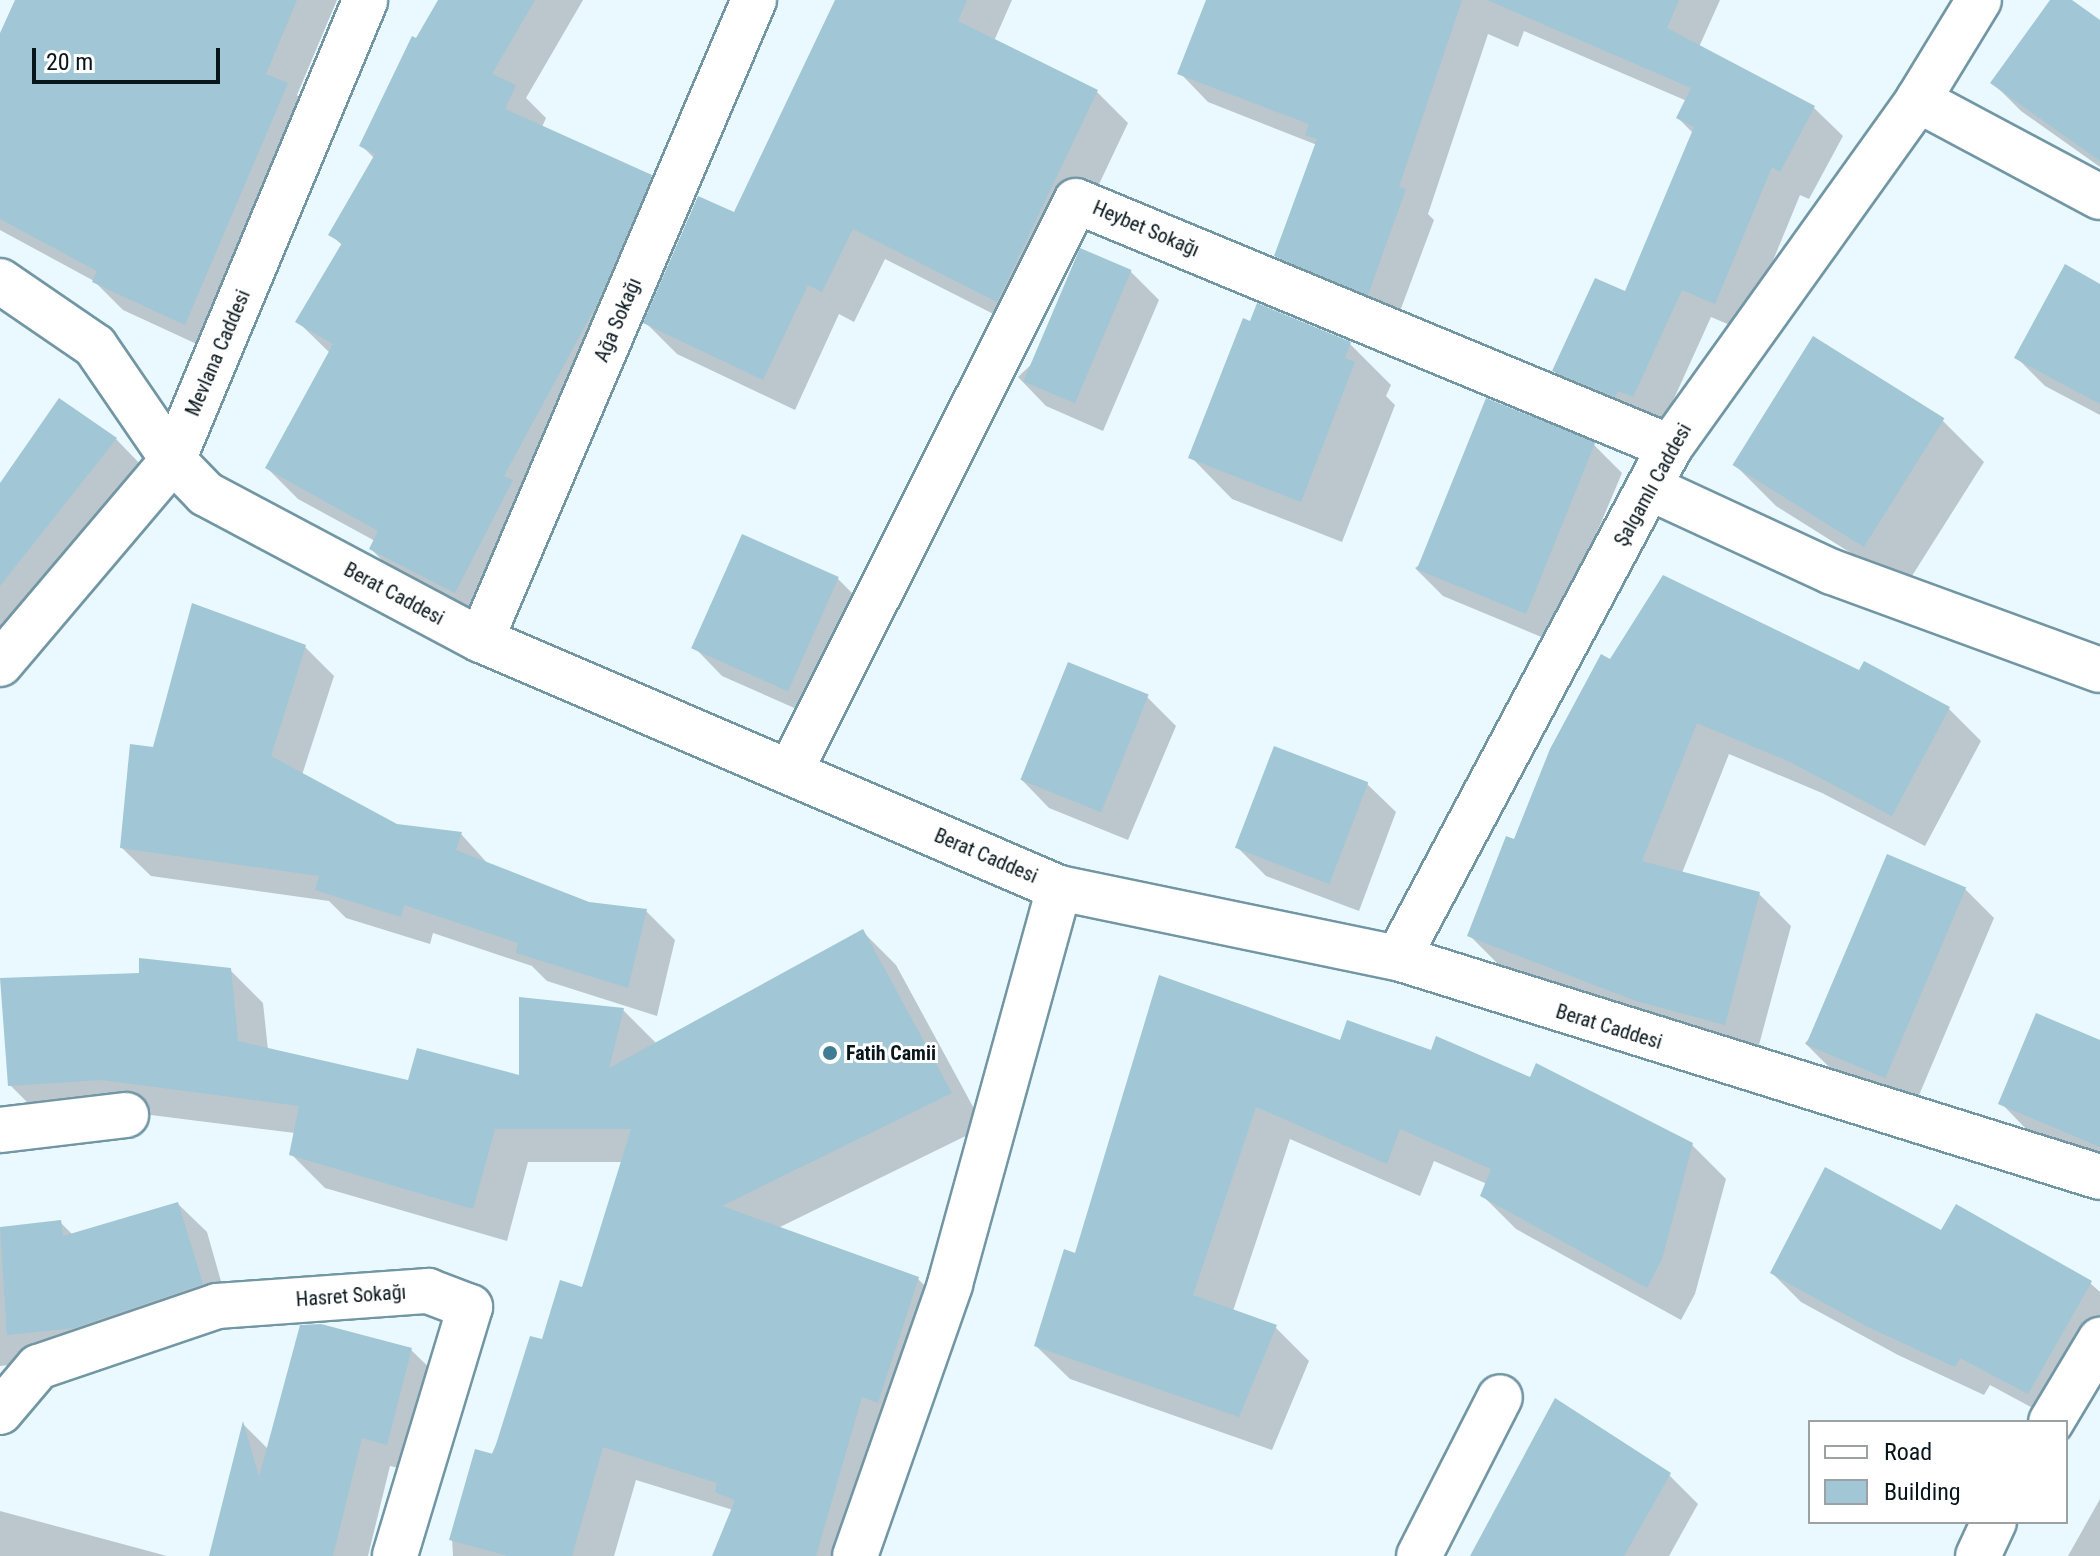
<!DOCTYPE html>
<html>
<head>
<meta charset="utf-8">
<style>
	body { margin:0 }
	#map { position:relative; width:2100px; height:1556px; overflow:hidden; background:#eaf9ff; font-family:"Roboto Condensed",sans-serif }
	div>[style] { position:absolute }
	.shadow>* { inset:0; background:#0003 }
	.building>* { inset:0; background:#a1c6d5; transform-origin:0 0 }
	.roads { filter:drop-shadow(2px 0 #7296a4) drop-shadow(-2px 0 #7296a4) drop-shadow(0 2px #7296a4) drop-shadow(0 -2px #7296a4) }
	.minor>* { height:44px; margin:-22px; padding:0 22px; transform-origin:22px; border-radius:22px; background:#fff }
	.dots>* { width:22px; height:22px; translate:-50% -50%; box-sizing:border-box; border:4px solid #fff; border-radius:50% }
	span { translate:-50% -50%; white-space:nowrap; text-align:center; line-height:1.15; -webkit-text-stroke:6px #fff; paint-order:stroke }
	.street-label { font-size:20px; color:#08161c }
	.poi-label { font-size:20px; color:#08161c; font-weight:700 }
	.left { translate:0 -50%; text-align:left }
	.legend { position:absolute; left:1808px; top:1420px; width:260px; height:104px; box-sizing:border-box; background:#fff; border:2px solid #9ca2a4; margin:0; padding:10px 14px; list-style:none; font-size:24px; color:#08161c }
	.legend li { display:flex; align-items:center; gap:16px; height:40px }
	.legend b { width:40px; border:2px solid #9ca2a4 }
	.scale { position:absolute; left:32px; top:48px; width:188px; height:36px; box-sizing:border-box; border:4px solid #08161c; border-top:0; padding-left:10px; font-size:24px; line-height:28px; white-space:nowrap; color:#08161c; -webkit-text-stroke:6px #fff; paint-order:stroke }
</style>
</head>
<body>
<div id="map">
	<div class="shadow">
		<i style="clip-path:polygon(17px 0,337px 0,297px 95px,315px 113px,214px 352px,123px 310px,94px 281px,0 230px,0 38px)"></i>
		<i style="clip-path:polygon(441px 0,583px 0,526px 98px,546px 118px,542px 127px,651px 177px,682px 208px,486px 623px,402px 580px,371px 549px,375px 541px,298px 499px,267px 468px,330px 353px,298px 322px,343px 246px,331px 235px,375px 159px,362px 146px)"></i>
		<i style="clip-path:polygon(838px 0,1012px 0,994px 41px,1097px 92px,1128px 123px,1029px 332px,885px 259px,854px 322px,839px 314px,795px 410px,677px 354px,646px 323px,735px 215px)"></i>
		<i style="clip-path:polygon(1208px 0,1720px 0,1699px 47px,1814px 108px,1843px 136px,1809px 199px,1800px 195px,1744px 331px,1711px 317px,1662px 425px,1583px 399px,1554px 371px,1626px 294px,1693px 133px,1678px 118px,1687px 101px,1524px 31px,1518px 47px,1488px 34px,1428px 214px,1434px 220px,1396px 322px,1305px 284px,1276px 255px,1317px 145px,1208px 102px,1180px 73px)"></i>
		<i style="clip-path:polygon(2053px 0,2068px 0,2100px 23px,2100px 167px,2021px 111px,1993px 83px)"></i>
		<i style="clip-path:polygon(1130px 271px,1159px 300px,1103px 431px,1046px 406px,1018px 377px)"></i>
		<i style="clip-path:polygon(2100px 286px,2100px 415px,2045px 386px,2017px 358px)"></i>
		<i style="clip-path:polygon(1349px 343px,1391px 385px,1386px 396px,1395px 405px,1342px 542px,1232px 499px,1191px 457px)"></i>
		<i style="clip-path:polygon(1943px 421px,1984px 462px,1905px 587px,1776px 506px,1735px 465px)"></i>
		<i style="clip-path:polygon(116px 439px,144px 468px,0 637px,0 487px)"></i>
		<i style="clip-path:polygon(1594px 445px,1622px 473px,1551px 641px,1443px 596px,1415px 568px)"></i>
		<i style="clip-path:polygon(837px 578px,866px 607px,817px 718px,722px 676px,694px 647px)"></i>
		<i style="clip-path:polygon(305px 647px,334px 676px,302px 775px,397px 826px,461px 834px,489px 865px,589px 904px,646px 911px,675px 940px,657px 1016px,547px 981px,532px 966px,433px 933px,430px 944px,346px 918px,329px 901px,151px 876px,122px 848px,154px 749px)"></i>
		<i style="clip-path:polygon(1611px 662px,1860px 672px,1865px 664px,1949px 709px,1981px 741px,1925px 846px,1822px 793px,1729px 754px,1682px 873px,1759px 894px,1791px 926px,1756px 1056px,1502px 968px,1470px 936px)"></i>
		<i style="clip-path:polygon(1069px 664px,1147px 697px,1176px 726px,1128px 840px,1049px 808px,1021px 779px)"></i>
		<i style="clip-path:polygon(1367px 784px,1396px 812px,1359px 911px,1266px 876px,1238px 848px)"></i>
		<i style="clip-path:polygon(1965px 889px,1994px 918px,1914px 1107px,1834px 1072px,1805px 1043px)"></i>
		<i style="clip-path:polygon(862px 931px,896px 965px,984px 1127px,778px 1228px,918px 1279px,952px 1312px,861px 1556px,714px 1556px,733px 1510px,636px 1480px,614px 1556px,453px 1556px,452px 1539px,544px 1342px,584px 1290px,623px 1162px,528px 1162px,507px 1241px,325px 1188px,291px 1154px,295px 1133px,135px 1113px,44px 1119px,10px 1085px,230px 970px,263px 1003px,268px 1050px,410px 1083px,521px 1078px,623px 1010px,657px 1044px)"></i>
		<i style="clip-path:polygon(1160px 978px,1341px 1043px,1692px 1145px,1726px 1179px,1695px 1294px,1681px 1320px,1516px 1229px,1482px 1195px,1487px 1184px,1434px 1161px,1420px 1196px,1290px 1139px,1233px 1311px,1275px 1327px,1309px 1361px,1272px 1450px,1070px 1379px,1036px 1346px,1076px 1256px)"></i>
		<i style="clip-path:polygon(2100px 1043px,2100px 1162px,2029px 1132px,2001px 1103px)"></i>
		<i style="clip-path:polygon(178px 1204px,207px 1232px,230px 1313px,103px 1356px,0 1366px,0 1229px,60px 1222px,73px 1235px)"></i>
		<i style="clip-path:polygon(1941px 1232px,2090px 1283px,2100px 1292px,2100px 1345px,2057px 1421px,1990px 1385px,1984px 1395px,1898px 1355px,1801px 1302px,1772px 1273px)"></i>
		<i style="clip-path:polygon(411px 1350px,440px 1378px,415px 1472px,390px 1466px,368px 1556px,211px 1556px,244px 1425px,268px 1449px)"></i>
		<i style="clip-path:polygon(1669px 1475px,1698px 1504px,1669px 1556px,1478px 1556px)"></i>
		<i style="clip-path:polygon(2100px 1499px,2100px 1556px,2068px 1556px)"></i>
		<i style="clip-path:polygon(0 1511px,167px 1556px,0 1556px)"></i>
	</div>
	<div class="building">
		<i style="clip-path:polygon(15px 0,297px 0,266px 74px,288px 83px,185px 325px,92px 282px,97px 271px,0 219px,0 33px)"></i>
		<i style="clip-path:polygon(438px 0,535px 0,492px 74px,516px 85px,505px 109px,652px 175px,598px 302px,504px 476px,513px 480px,455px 593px,369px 549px,378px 531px,265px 468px,333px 344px,295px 322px,342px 243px,328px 235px,375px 154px,359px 146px,412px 36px,416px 38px)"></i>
		<i style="clip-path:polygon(835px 0,967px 0,958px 21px,1098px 90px,997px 302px,853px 229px,822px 292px,808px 285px,763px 380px,643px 323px,698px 196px,734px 212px)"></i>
		<i style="clip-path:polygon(1206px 0,1462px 0,1399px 187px,1406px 189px,1368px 295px,1274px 256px,1317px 139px,1305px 135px,1309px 124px,1177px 74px)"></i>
		<i style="clip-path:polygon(1487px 0,1679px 0,1667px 28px,1815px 106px,1780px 172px,1772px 167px,1715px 304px,1682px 290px,1633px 397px,1618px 391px,1615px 397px,1552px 371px,1595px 278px,1625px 291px,1694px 127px,1676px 118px,1691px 88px)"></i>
		<i style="clip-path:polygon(2050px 0,2072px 0,2100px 20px,2100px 161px,1990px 83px)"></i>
		<i style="left:1080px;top:248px;width:56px;height:145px;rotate:23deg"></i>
		<i style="clip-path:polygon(2065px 264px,2100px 284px,2100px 404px,2014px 358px)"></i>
		<i style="clip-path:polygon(1257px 303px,1351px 342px,1345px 358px,1355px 362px,1301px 502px,1188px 458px,1243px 318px,1250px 321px)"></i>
		<i style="left:1813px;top:336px;width:155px;height:152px;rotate:32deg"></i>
		<i style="clip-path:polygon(59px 398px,117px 438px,0 586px,0 483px)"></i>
		<i style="left:1486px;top:398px;width:118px;height:185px;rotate:22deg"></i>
		<i style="left:742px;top:534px;width:106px;height:125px;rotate:24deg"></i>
		<i style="clip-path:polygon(1663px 575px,1859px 670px,1864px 661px,1950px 707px,1892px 816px,1788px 761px,1697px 723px,1642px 861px,1760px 892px,1725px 1025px,1636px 1001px,1467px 936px,1506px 836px,1514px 839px,1550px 749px,1601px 654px,1610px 659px)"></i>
		<i style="clip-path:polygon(192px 603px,306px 645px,271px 756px,397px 824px,462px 832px,456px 850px,589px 902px,647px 909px,628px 988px,516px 953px,518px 943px,404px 905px,401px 917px,315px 890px,319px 876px,120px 848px,130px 744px,153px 747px)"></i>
		<i style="left:1068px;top:662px;width:87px;height:127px;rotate:22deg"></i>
		<i style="left:1274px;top:746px;width:101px;height:109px;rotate:21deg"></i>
		<i style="left:1887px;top:854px;width:86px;height:207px;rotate:23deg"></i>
		<i style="clip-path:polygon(863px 929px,952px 1093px,722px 1206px,919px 1277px,878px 1403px,862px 1397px,816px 1556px,712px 1556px,735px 1500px,715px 1492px,717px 1483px,603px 1447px,572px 1556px,508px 1556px,449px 1540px,475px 1449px,493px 1454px,530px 1336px,542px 1339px,560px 1280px,582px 1287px,631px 1129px,495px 1129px,473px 1209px,289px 1155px,299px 1106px,101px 1080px,8px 1086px,0 978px,139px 973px,139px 958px,231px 968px,238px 1041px,408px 1080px,417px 1048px,519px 1075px,519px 997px,624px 1008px,609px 1068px)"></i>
		<i style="clip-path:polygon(1159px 975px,1340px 1040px,1347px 1020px,1431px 1050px,1436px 1036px,1530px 1077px,1536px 1063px,1693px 1143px,1662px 1259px,1647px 1288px,1480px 1196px,1491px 1169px,1400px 1129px,1387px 1164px,1256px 1107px,1193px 1295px,1277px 1325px,1239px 1417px,1034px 1346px,1064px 1249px,1075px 1253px)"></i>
		<i style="clip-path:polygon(2036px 1013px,2100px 1040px,2100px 1147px,1998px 1104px)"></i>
		<i style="clip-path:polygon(1825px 1167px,1941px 1230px,1956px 1204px,2092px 1281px,2028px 1394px,1960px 1358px,1955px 1367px,1868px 1327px,1770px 1273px)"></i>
		<i style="clip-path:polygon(178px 1202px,203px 1284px,74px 1328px,7px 1335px,0 1227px,61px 1220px,63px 1236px)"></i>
		<i style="clip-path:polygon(321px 1324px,412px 1348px,387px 1445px,362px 1438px,333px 1556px,209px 1556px,243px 1421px,259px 1477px,300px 1325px)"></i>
		<i style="clip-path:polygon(1555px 1398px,1671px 1473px,1624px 1556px,1470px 1556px)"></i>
	</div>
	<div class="roads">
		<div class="minor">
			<i style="left:1918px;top:100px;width:206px;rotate:28.1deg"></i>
			<i style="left:0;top:281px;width:115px;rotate:34.4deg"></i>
			<i style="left:95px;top:346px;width:138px;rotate:55.6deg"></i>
			<i style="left:173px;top:460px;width:47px;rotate:45.9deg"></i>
			<i style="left:206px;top:494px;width:311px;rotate:28deg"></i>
			<i style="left:481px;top:640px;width:629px;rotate:23.22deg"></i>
			<i style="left:1059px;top:888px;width:346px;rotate:11.7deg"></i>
			<i style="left:1398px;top:958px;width:735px;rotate:17.33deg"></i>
			<i style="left:1650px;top:488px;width:200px;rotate:24.8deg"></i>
			<i style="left:1832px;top:572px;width:285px;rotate:20.1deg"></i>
			<i style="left:481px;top:640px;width:696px;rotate:-66.9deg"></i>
			<i style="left:0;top:664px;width:267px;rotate:-49.7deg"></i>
			<i style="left:173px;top:460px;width:498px;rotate:-67.3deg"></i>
			<i style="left:791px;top:770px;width:636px;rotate:-63.39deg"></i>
			<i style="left:1076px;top:201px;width:643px;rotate:22.5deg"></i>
			<i style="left:1398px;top:958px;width:579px;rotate:-61.97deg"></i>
			<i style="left:1670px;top:447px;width:427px;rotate:-54.4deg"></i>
			<i style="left:1918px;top:100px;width:117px;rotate:-58.6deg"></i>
			<i style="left:0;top:1130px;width:127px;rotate:-6.8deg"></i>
			<i style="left:0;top:1412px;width:59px;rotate:-49.8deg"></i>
			<i style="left:38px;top:1367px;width:189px;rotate:-18.8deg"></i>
			<i style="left:217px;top:1306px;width:212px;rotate:-4.1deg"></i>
			<i style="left:428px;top:1291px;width:45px;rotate:20.9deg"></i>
			<i style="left:470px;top:1307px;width:260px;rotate:106.8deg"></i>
			<i style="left:2051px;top:1422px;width:96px;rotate:-59.1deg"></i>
			<i style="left:855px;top:1556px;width:288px;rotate:-70.7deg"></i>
			<i style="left:950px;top:1284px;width:411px;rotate:-74.6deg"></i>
			<i style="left:1419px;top:1556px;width:178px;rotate:-63deg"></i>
			<i style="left:1978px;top:1556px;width:38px;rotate:-65deg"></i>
		</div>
	</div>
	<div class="dots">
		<i style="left:830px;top:1053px;background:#407c94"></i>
	</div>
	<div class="street-label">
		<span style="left:1146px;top:229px;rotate:23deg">Heybet Sokağı</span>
		<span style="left:618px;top:320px;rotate:-67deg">Ağa Sokağı</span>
		<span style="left:218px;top:353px;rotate:-67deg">Mevlana Caddesi</span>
		<span style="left:1653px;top:485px;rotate:-61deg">Şalgamlı Caddesi</span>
		<span style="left:394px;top:594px;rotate:28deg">Berat Caddesi</span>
		<span style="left:986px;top:856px;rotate:23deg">Berat Caddesi</span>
		<span style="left:1609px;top:1027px;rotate:17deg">Berat Caddesi</span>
		<span style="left:351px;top:1296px;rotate:-4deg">Hasret Sokağı</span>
	</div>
	<div class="poi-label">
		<span class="left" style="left:846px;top:1053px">Fatih Camii</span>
	</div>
	<ul class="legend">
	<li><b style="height:10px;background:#fff"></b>Road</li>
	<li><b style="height:22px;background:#a1c6d5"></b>Building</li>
	</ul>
	<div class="scale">20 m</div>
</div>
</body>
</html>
